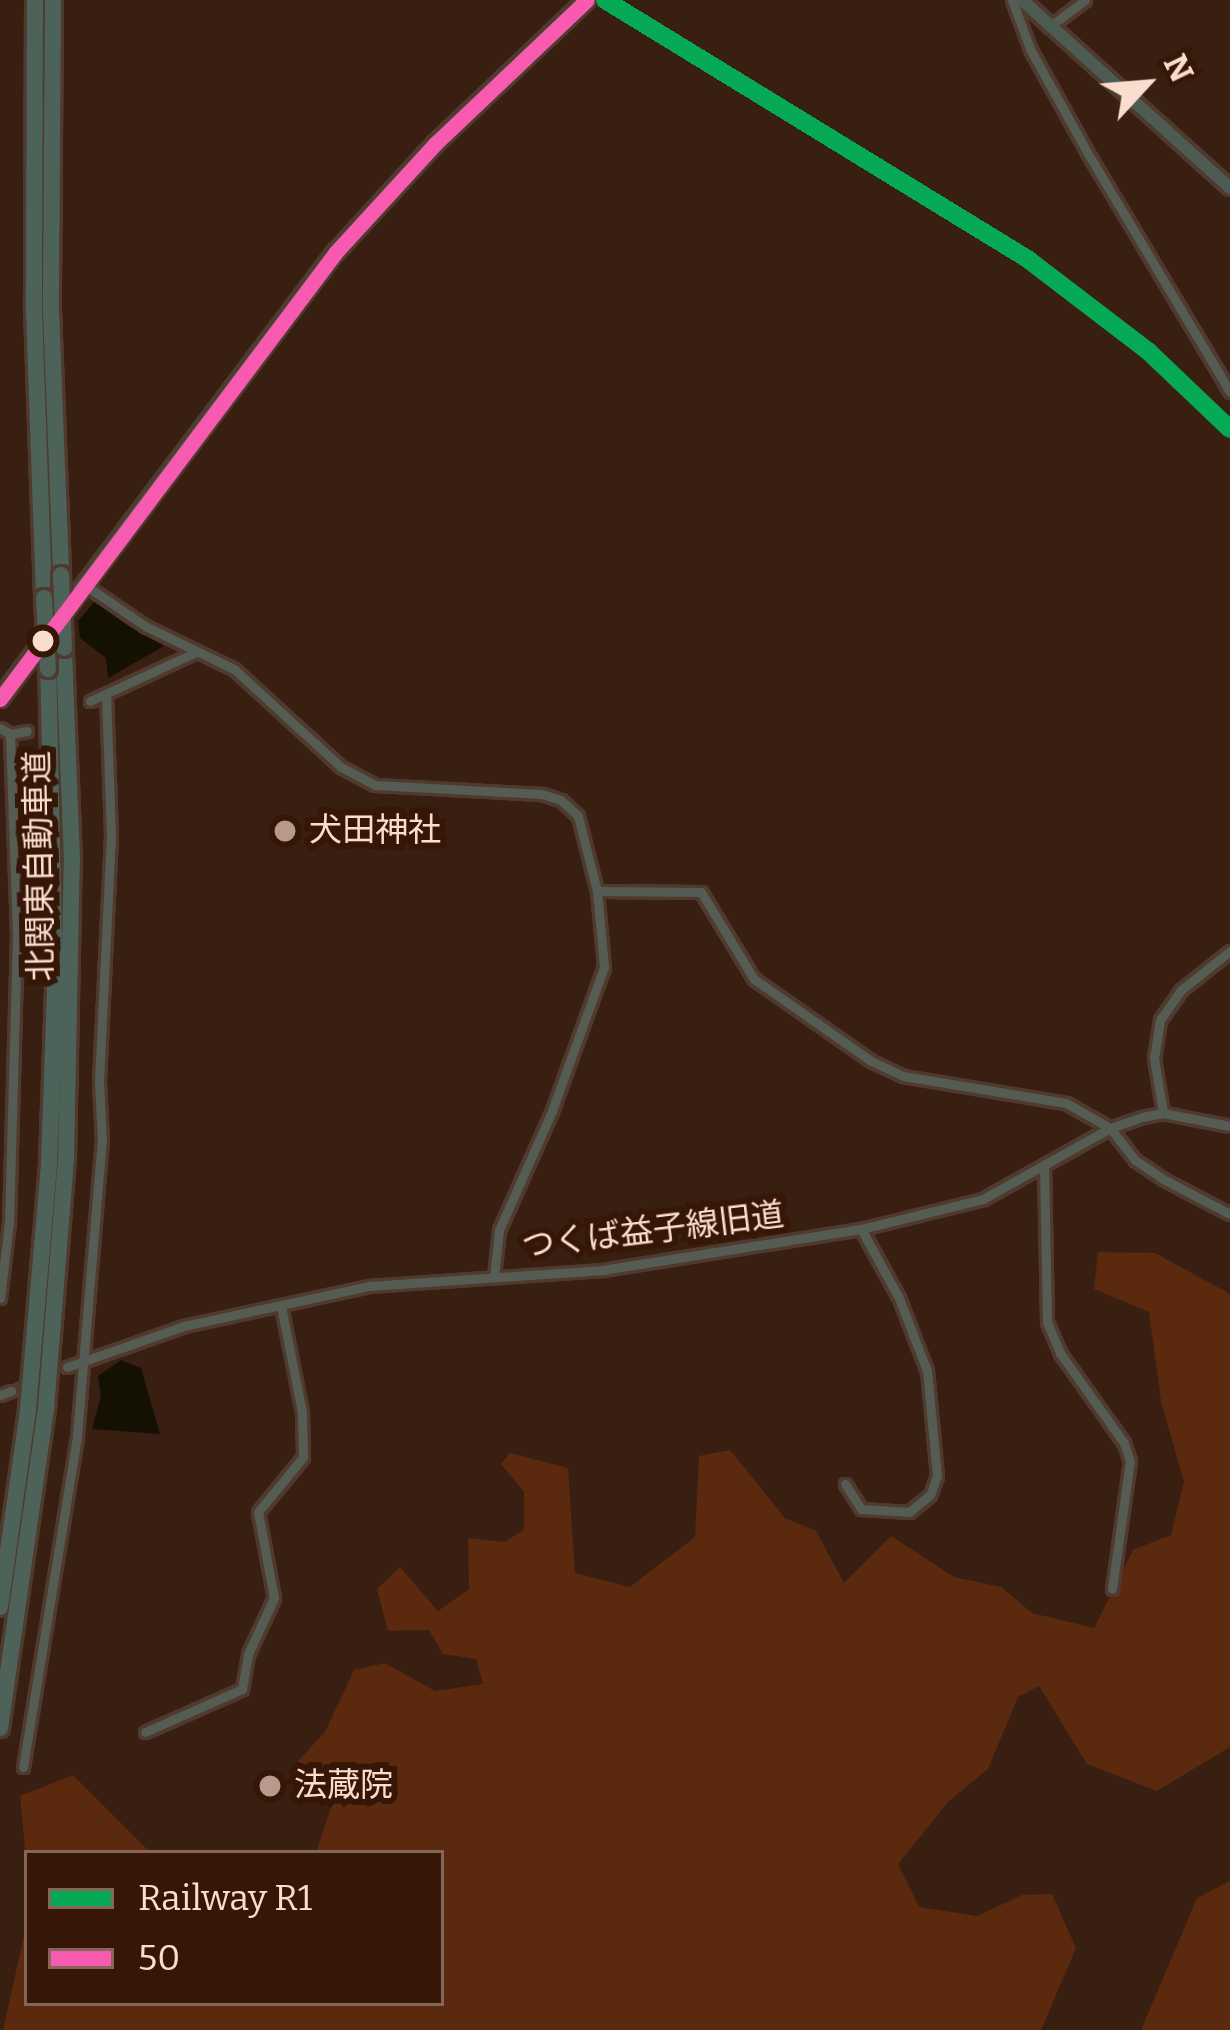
<!DOCTYPE html>
<html>
<head>
<meta charset="utf-8">
<style>
	body { margin:0 }
	#map { position:relative; width:1230px; height:2030px; overflow:hidden; background:#381f11; font-family:Bitter,"Noto Sans JP",serif }
	div>[style] { position:absolute }
	.green>* { inset:0; background:#5b290e }
	.water>* { inset:0; background:#141103 }
	.secondary-tunnel>* { height:12px; margin-top:-6px; transform-origin:0; background:repeating-linear-gradient(90deg,#553c2e 0 12px,transparent 0 18px) }
	.roads { filter:drop-shadow(3px 0 #503a2f) drop-shadow(-3px 0 #503a2f) drop-shadow(0 3px #503a2f) drop-shadow(0 -3px #503a2f) }
	.street>* { height:9px; margin:-4.5px; padding:0 4.5px; transform-origin:4.5px; border-radius:4.5px; background:#545c54 }
	.secondary>* { height:12px; margin:-6px; padding:0 6px; transform-origin:6px; border-radius:6px; background:#4c5c52 }
	.primary>* { height:14px; margin:-7px; padding:0 7px; transform-origin:7px; border-radius:7px; background:#495f54 }
	.highway>* { height:16px; margin:-8px; padding:0 8px; transform-origin:8px; border-radius:8px; background:#4d6258 }
	.bridges { filter:drop-shadow(3px 0 #503a2f) drop-shadow(-3px 0 #503a2f) drop-shadow(0 3px #503a2f) drop-shadow(0 -3px #503a2f) }
	.highway-bridge>* { height:16px; margin:-8px; padding:0 8px; transform-origin:8px; border-radius:8px; background:#4d6258 }
	.bus-1>* { height:15px; margin:-7.5px; padding:0 7.5px; transform-origin:7.5px; border-radius:7.5px; background:#f75aaf }
	.rail-1>* { height:18px; margin:-9px; padding:0 9px; transform-origin:9px; border-radius:9px; background:#06aa56 }
	.dots>* { width:33px; height:33px; translate:-50% -50%; box-sizing:border-box; border:6px solid #361606; border-radius:50% }
	span { translate:-50% -50%; white-space:nowrap; text-align:center; line-height:1.15; -webkit-text-stroke:12px #361606; paint-order:stroke }
	.poi-label { font-size:33px; color:#fbddd0 }
	.left { translate:0 -50%; text-align:left }
	.street-label { font-size:33px; color:#fbddd0 }
	.legend { position:absolute; left:24px; top:1850px; width:420px; height:156px; box-sizing:border-box; background:#361606; border:3px solid #856657; margin:0; padding:15px 21px; list-style:none; font-size:36px; color:#fbddd0 }
	.legend li { display:flex; align-items:center; gap:24px; height:60px }
	.legend b { width:60px; border:3px solid #856657 }
	.north { position:absolute; left:1086px; top:24px; width:120px; height:120px; -webkit-text-stroke:9px #361606; paint-order:stroke; rotate:64deg; font-size:33px; font-weight:700; line-height:48px; text-align:center; color:#fbddd0 }
	.north::after { content:''; display:block; margin:auto; width:42px; height:54px; background:#fbddd0; clip-path:polygon(50% 0,100% 100%,50% 72%,0 100%) }
</style>
</head>
<body>
<div id="map">
	<div class="green">
		<i style="clip-path:polygon(1098px 1252px,1155px 1253px,1230px 1294px,1230px 1747px,1157px 1791px,1087px 1764px,1039px 1686px,1018px 1697px,988px 1769px,948px 1802px,898px 1864px,919px 1907px,977px 1916px,1022px 1895px,1052px 1894px,1076px 1948px,1041px 2030px,3px 2030px,27px 1922px,27px 2003px,441px 2003px,441px 1853px,316px 1853px,342px 1773px,297px 1762px,325px 1732px,354px 1670px,385px 1663px,435px 1691px,483px 1684px,476px 1659px,443px 1654px,429px 1630px,388px 1631px,377px 1589px,400px 1567px,438px 1611px,469px 1589px,468px 1538px,504px 1542px,524px 1530px,524px 1492px,501px 1464px,510px 1453px,568px 1468px,575px 1573px,630px 1587px,695px 1537px,699px 1456px,730px 1450px,785px 1518px,816px 1531px,844px 1583px,891px 1536px,954px 1577px,1001px 1587px,1032px 1613px,1094px 1628px,1133px 1550px,1171px 1535px,1184px 1482px,1161px 1401px,1149px 1312px,1094px 1289px)"></i>
		<i style="clip-path:polygon(73px 1775px,151px 1853px,27px 1853px,27px 1870px,20px 1796px)"></i>
		<i style="clip-path:polygon(1230px 1881px,1230px 2030px,1141px 2030px,1197px 1898px)"></i>
	</div>
	<div class="water">
		<i style="clip-path:polygon(95px 601px,124px 623px,164px 646px,108px 678px,106px 658px,80px 638px,78px 621px)"></i>
		<i style="clip-path:polygon(121px 1360px,141px 1368px,160px 1434px,92px 1429px,101px 1396px,98px 1376px)"></i>
	</div>
	<div class="secondary-tunnel">
		<i style="left:11px;top:1391px;width:61px;rotate:-23.2deg"></i>
	</div>
	<div class="roads">
		<div class="street">
			<i style="left:1012px;top:0;width:52px;rotate:69.8deg"></i>
			<i style="left:1030px;top:49px;width:118px;rotate:61deg"></i>
			<i style="left:1087px;top:152px;width:279px;rotate:59.2deg"></i>
			<i style="left:1049px;top:27px;width:45px;rotate:-36.9deg"></i>
			<i style="left:85px;top:585px;width:73px;rotate:34.3deg"></i>
			<i style="left:145px;top:626px;width:99px;rotate:25.8deg"></i>
			<i style="left:234px;top:669px;width:145px;rotate:42.5deg"></i>
			<i style="left:341px;top:767px;width:38px;rotate:28deg"></i>
			<i style="left:375px;top:785px;width:167px;rotate:3.1deg"></i>
			<i style="left:542px;top:794px;width:20px;rotate:18deg"></i>
			<i style="left:561px;top:800px;width:23px;rotate:43deg"></i>
			<i style="left:578px;top:816px;width:77px;rotate:75.8deg"></i>
			<i style="left:597px;top:891px;width:76px;rotate:84.7deg"></i>
			<i style="left:604px;top:967px;width:153px;rotate:109.9deg"></i>
			<i style="left:552px;top:1111px;width:130px;rotate:114deg"></i>
			<i style="left:499px;top:1230px;width:46px;rotate:96.2deg"></i>
			<i style="left:90px;top:701px;width:115px;rotate:-24.8deg"></i>
			<i style="left:0;top:728px;width:12px;rotate:31deg"></i>
			<i style="left:10px;top:734px;width:17px;rotate:-10deg"></i>
			<i style="left:597px;top:891px;width:104px;rotate:0.6deg"></i>
			<i style="left:701px;top:892px;width:102px;rotate:58.7deg"></i>
			<i style="left:754px;top:979px;width:143px;rotate:35deg"></i>
			<i style="left:871px;top:1061px;width:35px;rotate:25deg"></i>
			<i style="left:903px;top:1076px;width:165px;rotate:9.4deg"></i>
			<i style="left:1066px;top:1103px;width:51px;rotate:29.6deg"></i>
			<i style="left:1110px;top:1128px;width:41px;rotate:52deg"></i>
			<i style="left:1135px;top:1160px;width:34px;rotate:34deg"></i>
			<i style="left:1163px;top:1179px;width:76px;rotate:27.6deg"></i>
			<i style="left:1163px;top:1113px;width:56px;rotate:-99.3deg"></i>
			<i style="left:1154px;top:1058px;width:38px;rotate:-81deg"></i>
			<i style="left:1160px;top:1020px;width:37px;rotate:-55deg"></i>
			<i style="left:1181px;top:990px;width:63px;rotate:-38.5deg"></i>
			<i style="left:1044px;top:1165px;width:157px;rotate:88.9deg"></i>
			<i style="left:1047px;top:1322px;width:34px;rotate:67deg"></i>
			<i style="left:1060px;top:1353px;width:110px;rotate:54.6deg"></i>
			<i style="left:1124px;top:1443px;width:19px;rotate:72deg"></i>
			<i style="left:1130px;top:1461px;width:129px;rotate:98deg"></i>
			<i style="left:0;top:1298px;width:76px;rotate:-83.2deg"></i>
			<i style="left:9px;top:1223px;width:288px;rotate:-88.4deg"></i>
			<i style="left:17px;top:935px;width:201px;rotate:-92deg"></i>
			<i style="left:67px;top:1367px;width:124px;rotate:-19.3deg"></i>
			<i style="left:184px;top:1326px;width:189px;rotate:-12.2deg"></i>
			<i style="left:369px;top:1286px;width:234px;rotate:-3.9deg"></i>
			<i style="left:602px;top:1270px;width:262px;rotate:-9deg"></i>
			<i style="left:861px;top:1229px;width:126px;rotate:-13.8deg"></i>
			<i style="left:983px;top:1199px;width:145px;rotate:-29.2deg"></i>
			<i style="left:1110px;top:1128px;width:34px;rotate:-19deg"></i>
			<i style="left:1142px;top:1117px;width:21px;rotate:-11deg"></i>
			<i style="left:1163px;top:1113px;width:68px;rotate:11deg"></i>
			<i style="left:0;top:1395px;width:12px;rotate:-20deg"></i>
			<i style="left:845px;top:1484px;width:30px;rotate:57deg"></i>
			<i style="left:861px;top:1509px;width:48px;rotate:3.6deg"></i>
			<i style="left:909px;top:1512px;width:27px;rotate:-39deg"></i>
			<i style="left:930px;top:1495px;width:20px;rotate:-70deg"></i>
			<i style="left:937px;top:1476px;width:105px;rotate:-95.4deg"></i>
			<i style="left:927px;top:1371px;width:78px;rotate:-111deg"></i>
			<i style="left:899px;top:1298px;width:79px;rotate:-118.8deg"></i>
			<i style="left:145px;top:1732px;width:106px;rotate:-23.9deg"></i>
			<i style="left:242px;top:1689px;width:36px;rotate:-80deg"></i>
			<i style="left:248px;top:1654px;width:62px;rotate:-65.1deg"></i>
			<i style="left:274px;top:1598px;width:87px;rotate:-100.5deg"></i>
			<i style="left:258px;top:1512px;width:71px;rotate:-50.7deg"></i>
			<i style="left:303px;top:1457px;width:45px;rotate:-91.3deg"></i>
			<i style="left:302px;top:1412px;width:108px;rotate:-101.2deg"></i>
			<i style="left:23px;top:1767px;width:335px;rotate:-80.7deg"></i>
			<i style="left:77px;top:1436px;width:296px;rotate:-85.2deg"></i>
			<i style="left:102px;top:1141px;width:60px;rotate:-92.9deg"></i>
			<i style="left:99px;top:1081px;width:245px;rotate:-87.2deg"></i>
			<i style="left:111px;top:836px;width:142px;rotate:-92deg"></i>
		</div>
		<div class="secondary">
			<i style="left:1022px;top:0;width:280px;rotate:42.1deg"></i>
		</div>
		<div class="primary">
			<i style="left:62px;top:615px;width:455px;rotate:-53deg"></i>
			<i style="left:336px;top:252px;width:147px;rotate:-47.5deg"></i>
			<i style="left:435px;top:144px;width:209px;rotate:-43.5deg"></i>
			<i style="left:0;top:699px;width:82px;rotate:-53.4deg"></i>
		</div>
		<div class="highway">
			<i style="left:35px;top:0;width:310px;rotate:90.2deg"></i>
			<i style="left:34px;top:310px;width:288px;rotate:88deg"></i>
			<i style="left:53px;top:0;width:311px;rotate:90.4deg"></i>
			<i style="left:51px;top:311px;width:264px;rotate:87.8deg"></i>
			<i style="left:0;top:1607px;width:199px;rotate:-81.9deg"></i>
			<i style="left:28px;top:1410px;width:248px;rotate:-85.1deg"></i>
			<i style="left:49px;top:1163px;width:172px;rotate:-88deg"></i>
			<i style="left:55px;top:991px;width:322px;rotate:-91.2deg"></i>
			<i style="left:0;top:1728px;width:323px;rotate:-81.8deg"></i>
			<i style="left:46px;top:1408px;width:249px;rotate:-85.4deg"></i>
			<i style="left:66px;top:1160px;width:299px;rotate:-88.9deg"></i>
			<i style="left:72px;top:861px;width:213px;rotate:-92.2deg"></i>
		</div>
	</div>
	<div class="bridges">
		<div class="highway-bridge">
			<i style="left:61px;top:575px;width:73px;rotate:87.6deg"></i>
			<i style="left:44px;top:598px;width:71px;rotate:86.8deg"></i>
		</div>
	</div>
	<div class="bus-1">
		<i style="left:0;top:699px;width:559px;rotate:-53.07deg"></i>
		<i style="left:336px;top:252px;width:147px;rotate:-47.5deg"></i>
		<i style="left:435px;top:144px;width:209px;rotate:-43.5deg"></i>
	</div>
	<div class="rail-1">
		<i style="left:605px;top:0;width:497px;rotate:31.5deg"></i>
		<i style="left:1029px;top:260px;width:150px;rotate:37.4deg"></i>
		<i style="left:1148px;top:351px;width:113px;rotate:43.6deg"></i>
	</div>
	<div class="dots">
		<i style="left:43px;top:641px;background:#fbddd0"></i>
		<i style="left:285px;top:831px;background:#b79a8d"></i>
		<i style="left:270px;top:1786px;background:#b79a8d"></i>
	</div>
	<div class="poi-label">
		<span class="left" style="left:309px;top:831px">犬田神社</span>
		<span class="left" style="left:294px;top:1786px">法蔵院</span>
	</div>
	<div class="street-label">
		<span style="left:40px;top:866px;rotate:-91deg">北関東自動車道</span>
		<span style="left:653px;top:1231px;rotate:-7deg">つくば益子線旧道</span>
	</div>
	<ul class="legend">
	<li><b style="height:15px;background:#06aa56"></b>Railway R1</li>
	<li><b style="height:15px;background:#f75aaf"></b>50</li>
	</ul>
	<div class="north">N</div>
</div>
</body>
</html>
